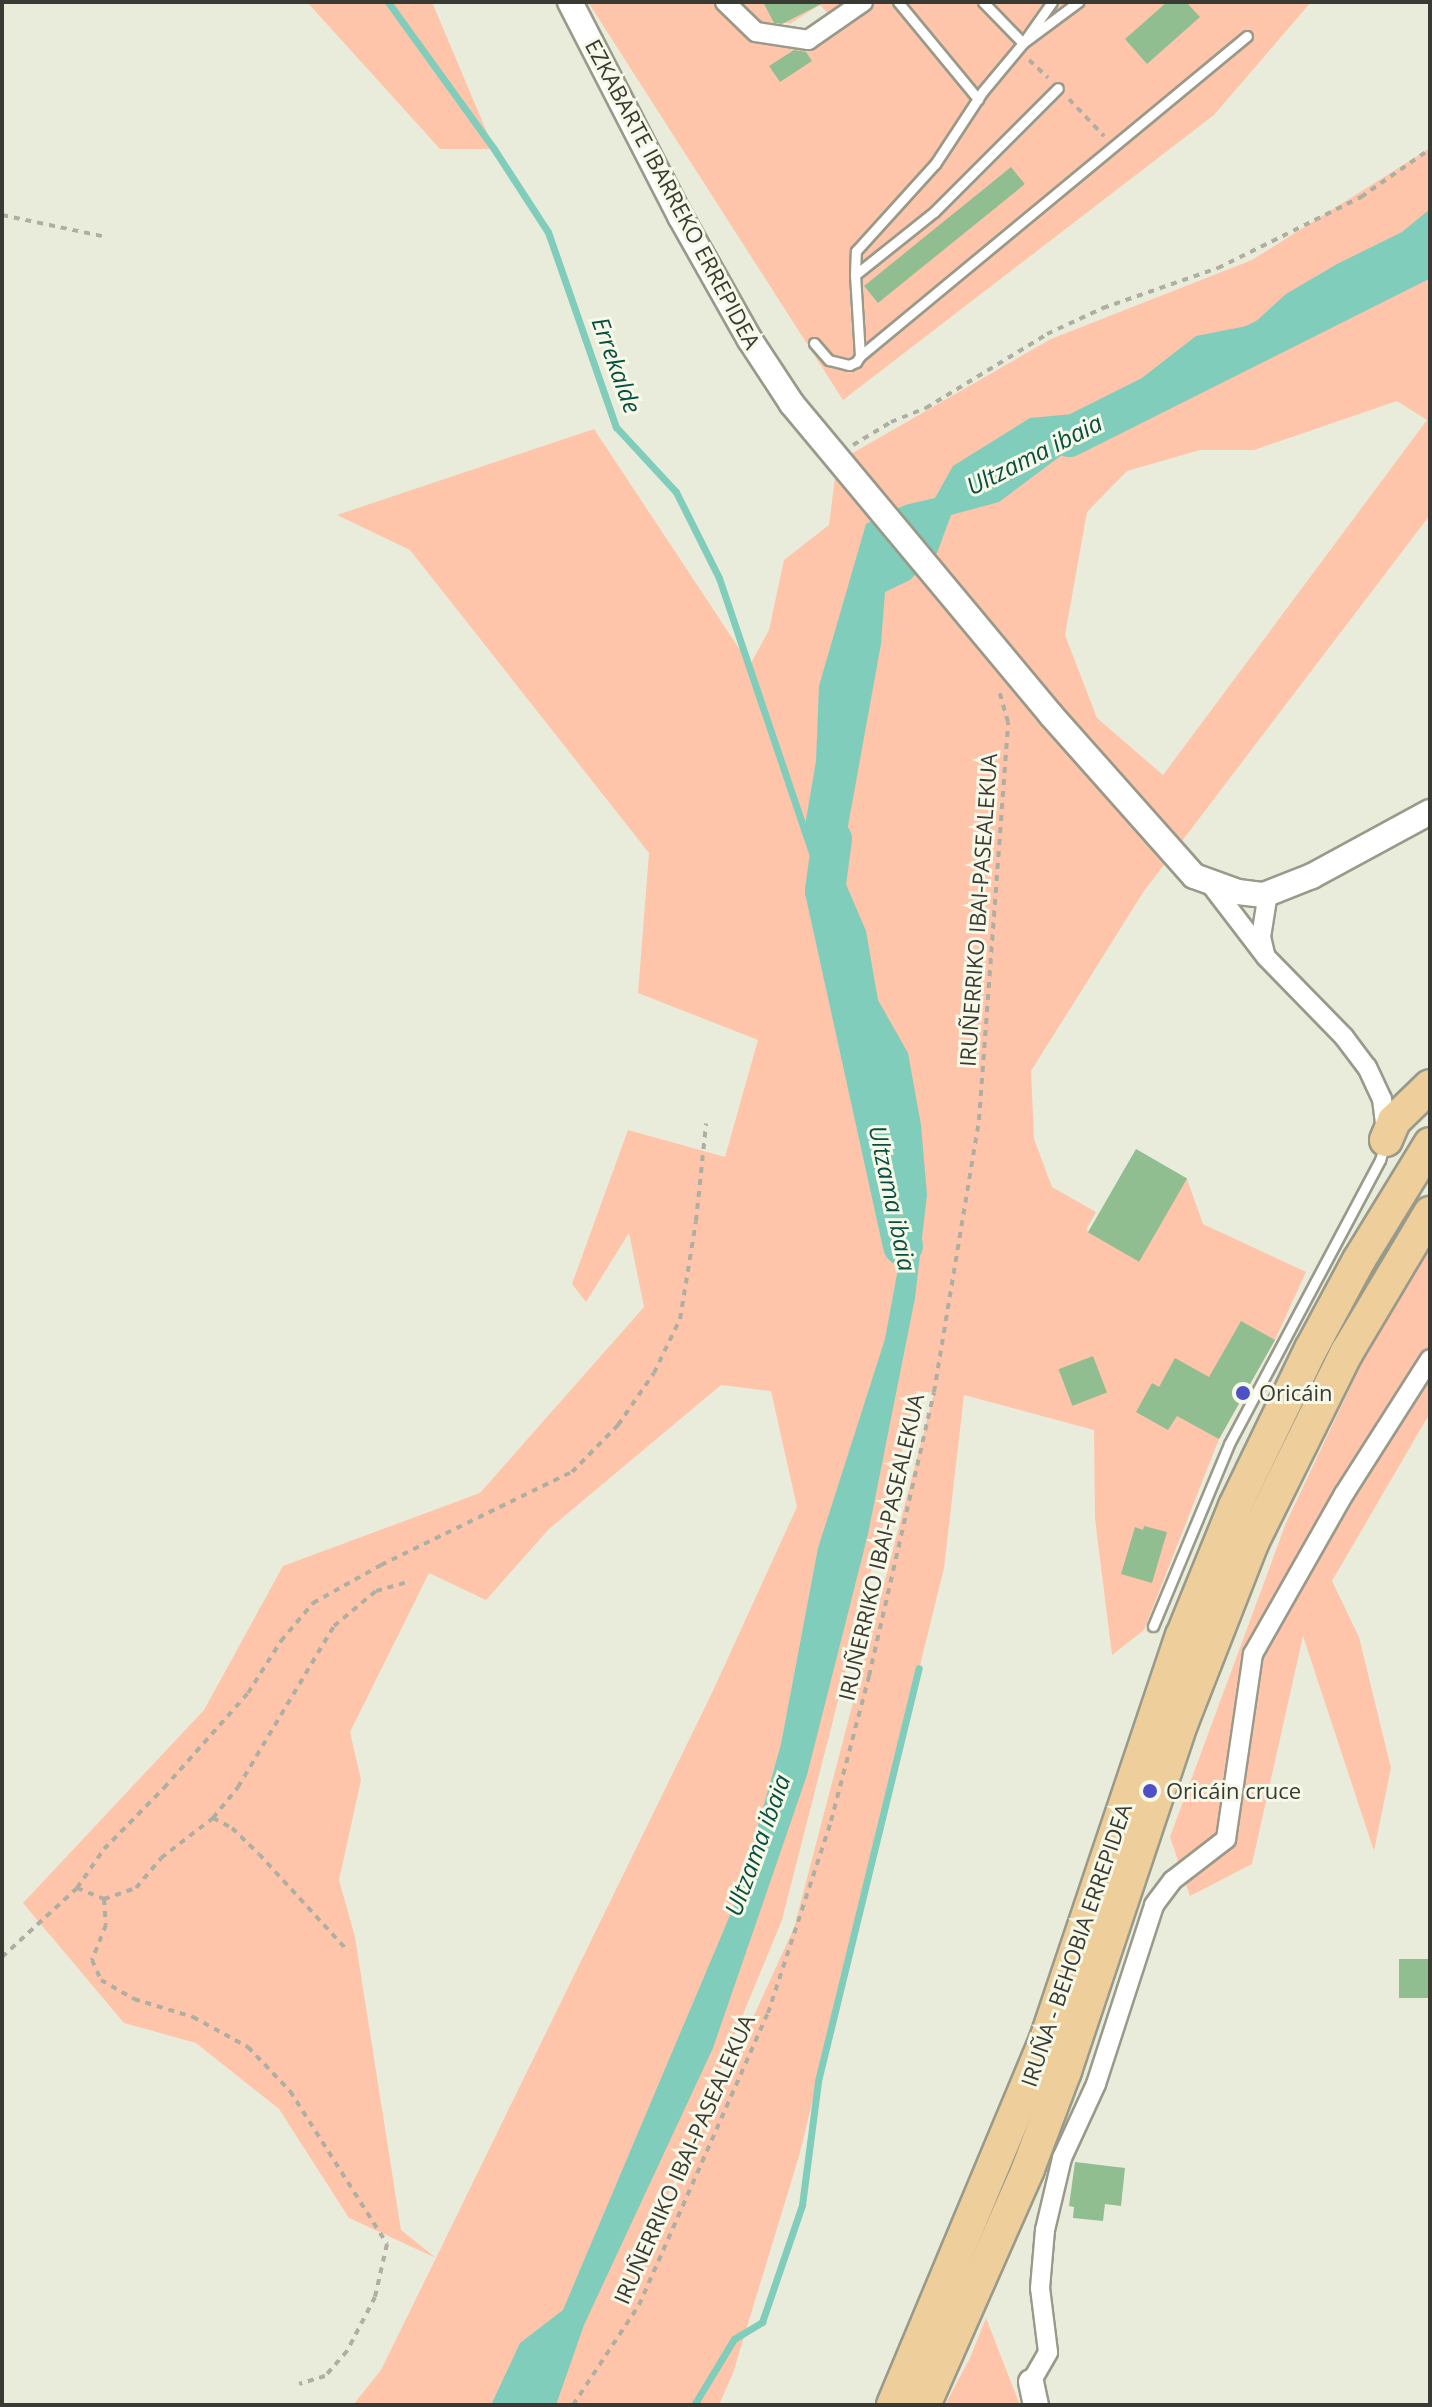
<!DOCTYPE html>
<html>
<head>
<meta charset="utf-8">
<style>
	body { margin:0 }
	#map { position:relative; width:1432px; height:2407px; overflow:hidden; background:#eaecdb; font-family:"Open Sans",sans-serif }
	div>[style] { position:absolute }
	.green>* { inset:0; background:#fec5aa }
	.water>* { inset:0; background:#80cdbb }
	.stream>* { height:7px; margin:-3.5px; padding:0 3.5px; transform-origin:3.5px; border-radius:3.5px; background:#80cdbb }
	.river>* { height:40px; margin:-20px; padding:0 20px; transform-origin:20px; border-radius:20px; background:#80cdbb }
	.building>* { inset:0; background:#90be90; transform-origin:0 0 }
	.path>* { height:4px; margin-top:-2px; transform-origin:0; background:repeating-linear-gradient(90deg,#aeafa2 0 6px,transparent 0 12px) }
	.roads { filter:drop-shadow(2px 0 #999a8a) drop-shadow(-2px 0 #999a8a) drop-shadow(0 2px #999a8a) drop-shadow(0 -2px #999a8a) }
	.service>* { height:9px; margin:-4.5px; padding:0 4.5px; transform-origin:4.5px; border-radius:4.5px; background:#fff }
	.minor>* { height:18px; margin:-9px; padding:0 9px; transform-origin:9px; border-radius:9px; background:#fff }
	.tertiary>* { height:24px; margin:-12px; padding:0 12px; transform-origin:12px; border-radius:12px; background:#fff }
	.trunk>* { height:32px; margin:-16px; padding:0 16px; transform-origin:16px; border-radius:16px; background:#eece9a }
	.dots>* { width:22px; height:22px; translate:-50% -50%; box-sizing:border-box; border:4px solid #f7f9e8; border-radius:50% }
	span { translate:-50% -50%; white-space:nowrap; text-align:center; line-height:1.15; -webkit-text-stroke:6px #f7f9e8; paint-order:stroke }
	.street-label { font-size:22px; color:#3a3a34 }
	.poi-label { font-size:22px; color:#3a3a34 }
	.left { translate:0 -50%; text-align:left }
	.water-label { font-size:24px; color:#094e43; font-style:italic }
	.frame { position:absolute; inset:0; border:4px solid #3a3a34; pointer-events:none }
</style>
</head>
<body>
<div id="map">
	<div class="green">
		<i style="clip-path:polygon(307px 2px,432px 2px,494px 149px,440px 149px)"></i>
		<i style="clip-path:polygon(588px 2px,714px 2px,750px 35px,811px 47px,837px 23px,820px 5px,791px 23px,762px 23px,741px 2px,1311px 2px,1214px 115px,843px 400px)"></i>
		<i style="clip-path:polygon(evenodd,1430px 148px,1430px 515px,1144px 891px,1031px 1071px,1034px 1139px,1052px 1187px,1096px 1212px,1086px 1230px,1136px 1258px,1187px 1179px,1203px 1224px,1306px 1272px,1275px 1340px,1219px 1439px,1144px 1630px,1112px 1655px,1095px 1519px,1094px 1430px,964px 1395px,944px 1568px,799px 2156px,733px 2373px,719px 2405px,353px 2405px,381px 2370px,436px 2258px,349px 2218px,279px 2109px,196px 2043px,124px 2023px,23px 1903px,204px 1710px,283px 1566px,480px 1493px,644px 1307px,629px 1233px,586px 1302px,572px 1284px,628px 1130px,725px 1157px,758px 1040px,638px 993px,649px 853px,410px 550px,337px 515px,594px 429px,750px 665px,769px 630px,784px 560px,829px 525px,837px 462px,1051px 339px,1252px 260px,1430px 148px,1397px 401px,1427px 420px,1163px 775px,1097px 718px,1065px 635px,1087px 512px,1127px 471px,1200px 450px,1254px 450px,1397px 401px,1430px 148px,721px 1385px,771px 1391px,797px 1507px,711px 1695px,436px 2258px,401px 2230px,355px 1937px,339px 1880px,361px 1780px,350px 1732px,429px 1573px,486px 1600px,549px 1529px,721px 1385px,1430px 148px,917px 1391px,934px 1393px,794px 1928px,639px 2266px,782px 1920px,917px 1391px)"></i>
		<i style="clip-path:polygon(1430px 1241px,1430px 1413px,1332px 1581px,1359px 1637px,1391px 1768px,1374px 1851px,1303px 1636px,1252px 1864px,1190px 1896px,1170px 1837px,1286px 1523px,1383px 1318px)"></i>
		<i style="clip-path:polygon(986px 2318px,1020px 2405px,945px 2405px,970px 2358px)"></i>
	</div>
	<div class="water">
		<i style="clip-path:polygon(1430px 209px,1430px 264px,1321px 311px,1117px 414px,999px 502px,951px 515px,937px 553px,910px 580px,885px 592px,881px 644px,840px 870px,866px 931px,878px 1000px,908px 1053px,921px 1125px,927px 1195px,915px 1298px,868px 1534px,807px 1775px,713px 2048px,584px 2325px,556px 2405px,491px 2405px,520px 2343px,563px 2310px,739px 1894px,781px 1744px,818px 1548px,885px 1339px,897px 1274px,892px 1196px,825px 891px,804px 832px,816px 761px,819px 686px,866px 524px,905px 505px,935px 498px,953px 466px,1030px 418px,1073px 414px,1138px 381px,1196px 336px,1252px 325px,1286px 294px,1337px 264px,1402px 232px)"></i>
	</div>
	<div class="stream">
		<i style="left:388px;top:2px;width:181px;rotate:54.2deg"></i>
		<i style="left:494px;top:149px;width:99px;rotate:57deg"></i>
		<i style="left:548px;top:232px;width:207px;rotate:70.8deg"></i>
		<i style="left:616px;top:427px;width:88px;rotate:47.3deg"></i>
		<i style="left:676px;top:492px;width:96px;rotate:63.4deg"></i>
		<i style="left:719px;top:578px;width:330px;rotate:71.3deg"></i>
		<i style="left:694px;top:2405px;width:77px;rotate:-58.8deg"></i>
		<i style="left:734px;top:2339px;width:33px;rotate:-31deg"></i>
		<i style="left:762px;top:2322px;width:124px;rotate:-71.1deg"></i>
		<i style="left:802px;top:2205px;width:125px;rotate:-82.6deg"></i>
		<i style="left:818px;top:2081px;width:425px;rotate:-76.3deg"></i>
	</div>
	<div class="river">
		<i style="left:1069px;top:437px;width:404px;rotate:-26.6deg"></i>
		<i style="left:832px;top:839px;width:52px;rotate:97.7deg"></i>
		<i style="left:825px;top:891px;width:363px;rotate:77.6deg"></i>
	</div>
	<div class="building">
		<i style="clip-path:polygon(763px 2px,825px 2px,782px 24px,774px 23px)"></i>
		<i style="clip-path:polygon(1167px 2px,1186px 2px,1200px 17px,1147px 64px,1125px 39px)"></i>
		<i style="clip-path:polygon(794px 50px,806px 52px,812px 61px,780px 82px,769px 66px)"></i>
		<i style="left:1011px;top:167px;width:22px;height:189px;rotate:51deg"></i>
		<i style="left:1136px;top:1149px;width:59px;height:96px;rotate:30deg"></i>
		<i style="clip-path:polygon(1241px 1321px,1275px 1340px,1219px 1439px,1177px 1416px,1168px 1430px,1136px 1412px,1152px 1383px,1159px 1387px,1175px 1358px,1209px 1377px)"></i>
		<i style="left:1093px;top:1356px;width:39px;height:37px;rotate:69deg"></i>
		<i style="clip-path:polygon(1144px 1526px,1167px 1532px,1152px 1583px,1121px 1574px,1135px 1527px,1143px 1530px)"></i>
		<i style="left:1430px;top:1959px;width:39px;height:31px;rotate:90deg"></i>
		<i style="clip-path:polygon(1075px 2162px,1125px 2168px,1121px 2206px,1105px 2204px,1103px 2221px,1073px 2218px,1074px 2207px,1069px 2206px)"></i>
	</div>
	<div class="path">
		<i style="left:1029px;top:60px;width:26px;rotate:43deg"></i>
		<i style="left:1069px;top:99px;width:51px;rotate:46.6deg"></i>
		<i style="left:2px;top:215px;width:106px;rotate:11.9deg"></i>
		<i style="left:853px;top:445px;width:44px;rotate:-31.2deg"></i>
		<i style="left:891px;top:422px;width:38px;rotate:-22deg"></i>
		<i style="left:926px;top:408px;width:142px;rotate:-31.4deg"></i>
		<i style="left:1047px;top:334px;width:62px;rotate:-24.9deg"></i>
		<i style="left:1103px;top:308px;width:122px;rotate:-19.2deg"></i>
		<i style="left:1218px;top:268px;width:160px;rotate:-26.4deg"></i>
		<i style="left:1361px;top:197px;width:84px;rotate:-34.8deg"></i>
		<i style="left:213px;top:1818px;width:21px;rotate:28deg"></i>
		<i style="left:232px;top:1828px;width:37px;rotate:44deg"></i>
		<i style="left:259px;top:1854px;width:130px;rotate:47.5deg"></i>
		<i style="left:77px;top:1888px;width:47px;rotate:-55.3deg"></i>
		<i style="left:104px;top:1849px;width:86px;rotate:-45.5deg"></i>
		<i style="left:164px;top:1788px;width:127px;rotate:-48.5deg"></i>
		<i style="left:248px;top:1693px;width:62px;rotate:-57.6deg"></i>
		<i style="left:281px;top:1641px;width:50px;rotate:-49.9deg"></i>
		<i style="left:313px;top:1603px;width:78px;rotate:-29.2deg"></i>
		<i style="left:381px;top:1565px;width:212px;rotate:-26deg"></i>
		<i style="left:572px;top:1472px;width:66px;rotate:-45.6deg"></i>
		<i style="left:618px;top:1425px;width:63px;rotate:-55.3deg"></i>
		<i style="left:654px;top:1373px;width:60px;rotate:-64.3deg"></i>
		<i style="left:680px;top:1319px;width:99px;rotate:-80.7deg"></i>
		<i style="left:696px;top:1221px;width:98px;rotate:-84.1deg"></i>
		<i style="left:104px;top:1899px;width:34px;rotate:-19deg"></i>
		<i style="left:136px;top:1888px;width:39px;rotate:-50deg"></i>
		<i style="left:161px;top:1858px;width:66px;rotate:-37.6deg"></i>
		<i style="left:213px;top:1818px;width:40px;rotate:-51deg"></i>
		<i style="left:238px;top:1787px;width:187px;rotate:-59.2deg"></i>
		<i style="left:334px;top:1626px;width:55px;rotate:-39.8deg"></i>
		<i style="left:376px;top:1591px;width:36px;rotate:-16deg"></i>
		<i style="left:2px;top:1957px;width:102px;rotate:-42.6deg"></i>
		<i style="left:77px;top:1888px;width:29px;rotate:22deg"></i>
		<i style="left:104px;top:1899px;width:26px;rotate:86deg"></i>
		<i style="left:106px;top:1925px;width:38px;rotate:112deg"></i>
		<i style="left:92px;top:1960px;width:22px;rotate:66deg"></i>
		<i style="left:101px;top:1980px;width:38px;rotate:30deg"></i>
		<i style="left:134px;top:1999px;width:62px;rotate:17deg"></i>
		<i style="left:193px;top:2017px;width:63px;rotate:28.6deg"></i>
		<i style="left:248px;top:2047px;width:61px;rotate:46.3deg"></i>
		<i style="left:290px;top:2091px;width:181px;rotate:57.6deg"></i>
		<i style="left:387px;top:2244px;width:54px;rotate:102.8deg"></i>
		<i style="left:375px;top:2297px;width:61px;rotate:117.4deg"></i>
		<i style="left:347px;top:2351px;width:33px;rotate:131deg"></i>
		<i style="left:325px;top:2376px;width:27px;rotate:163deg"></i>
		<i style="left:573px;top:2405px;width:120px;rotate:-56.6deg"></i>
		<i style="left:639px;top:2305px;width:319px;rotate:-66.2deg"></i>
		<i style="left:768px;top:2013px;width:202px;rotate:-71.8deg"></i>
		<i style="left:831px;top:1821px;width:150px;rotate:-75.3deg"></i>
		<i style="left:869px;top:1676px;width:291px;rotate:-77.1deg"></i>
		<i style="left:934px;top:1392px;width:276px;rotate:-80.6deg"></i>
		<i style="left:979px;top:1120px;width:399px;rotate:-85.8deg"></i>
		<i style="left:1008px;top:722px;width:32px;rotate:-106deg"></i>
	</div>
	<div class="roads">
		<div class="service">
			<i style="left:898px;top:2px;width:126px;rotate:50.5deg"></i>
			<i style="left:983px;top:2px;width:57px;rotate:45.7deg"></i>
			<i style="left:1023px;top:43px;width:50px;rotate:-54.7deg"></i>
			<i style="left:855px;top:275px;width:24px;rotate:-88deg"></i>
			<i style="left:856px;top:251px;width:118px;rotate:-47.8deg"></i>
			<i style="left:935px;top:164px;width:87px;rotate:-56.7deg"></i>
			<i style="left:983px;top:91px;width:62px;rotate:-50.2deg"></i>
			<i style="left:1023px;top:43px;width:69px;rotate:-36.7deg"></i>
			<i style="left:814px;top:343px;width:23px;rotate:49deg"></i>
			<i style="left:829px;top:360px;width:21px;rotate:14deg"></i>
			<i style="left:849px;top:365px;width:8px;rotate:-23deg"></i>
			<i style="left:856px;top:362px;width:7px;rotate:-56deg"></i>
			<i style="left:860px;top:356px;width:81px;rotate:-93.5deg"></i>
			<i style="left:855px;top:275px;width:101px;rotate:-38.6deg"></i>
			<i style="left:934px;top:212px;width:175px;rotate:-45deg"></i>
			<i style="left:860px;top:356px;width:502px;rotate:-39.59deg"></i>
			<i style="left:1153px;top:1626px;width:197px;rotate:-67.3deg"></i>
			<i style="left:1229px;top:1444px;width:322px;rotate:-62deg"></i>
			<i style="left:1380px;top:1160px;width:17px;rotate:-73deg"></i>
		</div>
		<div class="minor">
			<i style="left:725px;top:2px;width:43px;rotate:44.1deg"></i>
			<i style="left:756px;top:32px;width:53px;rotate:8.7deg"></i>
			<i style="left:808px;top:40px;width:67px;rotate:-34.6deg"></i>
			<i style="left:1211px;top:885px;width:91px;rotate:52.6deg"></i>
			<i style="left:1266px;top:957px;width:112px;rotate:45.7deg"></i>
			<i style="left:1344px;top:1037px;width:38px;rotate:53deg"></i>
			<i style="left:1367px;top:1067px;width:35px;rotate:65deg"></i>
			<i style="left:1382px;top:1099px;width:35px;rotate:83deg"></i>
			<i style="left:1265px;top:954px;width:17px;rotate:-103deg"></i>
			<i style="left:1261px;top:937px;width:45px;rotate:-81deg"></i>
			<i style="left:1031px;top:2382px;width:34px;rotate:-60deg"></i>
			<i style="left:1048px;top:2352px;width:64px;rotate:-97.1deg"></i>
			<i style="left:1040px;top:2288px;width:58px;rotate:-85.1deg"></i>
			<i style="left:1045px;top:2230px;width:74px;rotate:-76.7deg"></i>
			<i style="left:1062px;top:2158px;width:81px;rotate:-65.3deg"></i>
			<i style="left:1096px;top:2084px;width:188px;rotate:-72deg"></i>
			<i style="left:1154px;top:1905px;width:31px;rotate:-53deg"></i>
			<i style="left:1173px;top:1880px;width:67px;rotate:-37.7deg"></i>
			<i style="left:1226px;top:1839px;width:187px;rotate:-81.7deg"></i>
			<i style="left:1253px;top:1654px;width:184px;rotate:-60.4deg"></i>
			<i style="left:1344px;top:1494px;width:160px;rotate:-57.5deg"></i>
		</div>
		<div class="tertiary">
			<i style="left:570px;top:2px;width:241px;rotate:62.8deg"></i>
			<i style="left:680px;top:216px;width:142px;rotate:60.6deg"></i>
			<i style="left:750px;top:340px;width:77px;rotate:56.7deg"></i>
			<i style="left:792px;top:404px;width:405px;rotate:50.2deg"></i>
			<i style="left:1051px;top:715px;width:215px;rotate:48.4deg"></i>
			<i style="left:1194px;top:876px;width:47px;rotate:20deg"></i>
			<i style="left:1238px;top:892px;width:26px;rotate:7deg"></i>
			<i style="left:1264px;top:895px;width:52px;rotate:-21.6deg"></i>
			<i style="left:1312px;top:876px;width:134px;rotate:-28.5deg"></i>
			<i style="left:1031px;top:2382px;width:24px;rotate:78deg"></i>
		</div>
		<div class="trunk">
			<i style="left:1386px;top:1140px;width:21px;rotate:-67deg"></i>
			<i style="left:1394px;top:1121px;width:50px;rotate:-44.2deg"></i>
			<i style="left:893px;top:2405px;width:397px;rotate:-67.3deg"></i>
			<i style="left:1046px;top:2039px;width:425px;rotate:-71.4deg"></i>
			<i style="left:1182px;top:1636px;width:140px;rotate:-67.8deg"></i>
			<i style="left:1235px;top:1506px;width:174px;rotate:-64.2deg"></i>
			<i style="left:1311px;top:1349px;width:101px;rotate:-61.7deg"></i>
			<i style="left:1359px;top:1260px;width:136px;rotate:-58.5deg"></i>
			<i style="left:924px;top:2405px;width:258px;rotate:-66.2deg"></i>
			<i style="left:1028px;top:2169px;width:105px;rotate:-69.3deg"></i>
			<i style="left:1065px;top:2071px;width:368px;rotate:-71.5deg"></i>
			<i style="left:1182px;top:1722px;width:194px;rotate:-68.6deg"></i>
			<i style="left:1253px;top:1541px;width:211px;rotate:-63.6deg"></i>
			<i style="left:1347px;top:1352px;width:162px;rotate:-59.2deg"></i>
		</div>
	</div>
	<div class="dots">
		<i style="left:1243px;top:1393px;background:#4d50c6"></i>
		<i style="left:1150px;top:1791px;background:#4d50c6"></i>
	</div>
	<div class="street-label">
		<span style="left:673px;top:194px;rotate:62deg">EZKABARTE IBARREKO ERREPIDEA</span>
		<span style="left:978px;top:910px;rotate:-86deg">IRUÑERRIKO IBAI-PASEALEKUA</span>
		<span style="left:881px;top:1547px;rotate:-77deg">IRUÑERRIKO IBAI-PASEALEKUA</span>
		<span style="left:1076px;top:1945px;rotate:-71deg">IRUÑA - BEHOBIA ERREPIDEA</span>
		<span style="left:684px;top:2159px;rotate:-66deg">IRUÑERRIKO IBAI-PASEALEKUA</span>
	</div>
	<div class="poi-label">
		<span class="left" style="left:1259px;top:1393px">Oricáin</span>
		<span class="left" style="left:1166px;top:1791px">Oricáin cruce</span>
	</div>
	<div class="water-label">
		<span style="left:617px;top:365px;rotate:70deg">Errekalde</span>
		<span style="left:1034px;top:454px;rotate:-27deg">Ultzama ibaia</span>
		<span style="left:893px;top:1198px;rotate:78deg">Ultzama ibaia</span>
		<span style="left:757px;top:1845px;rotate:-70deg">Ultzama ibaia</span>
	</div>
	<div class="frame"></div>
</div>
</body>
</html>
